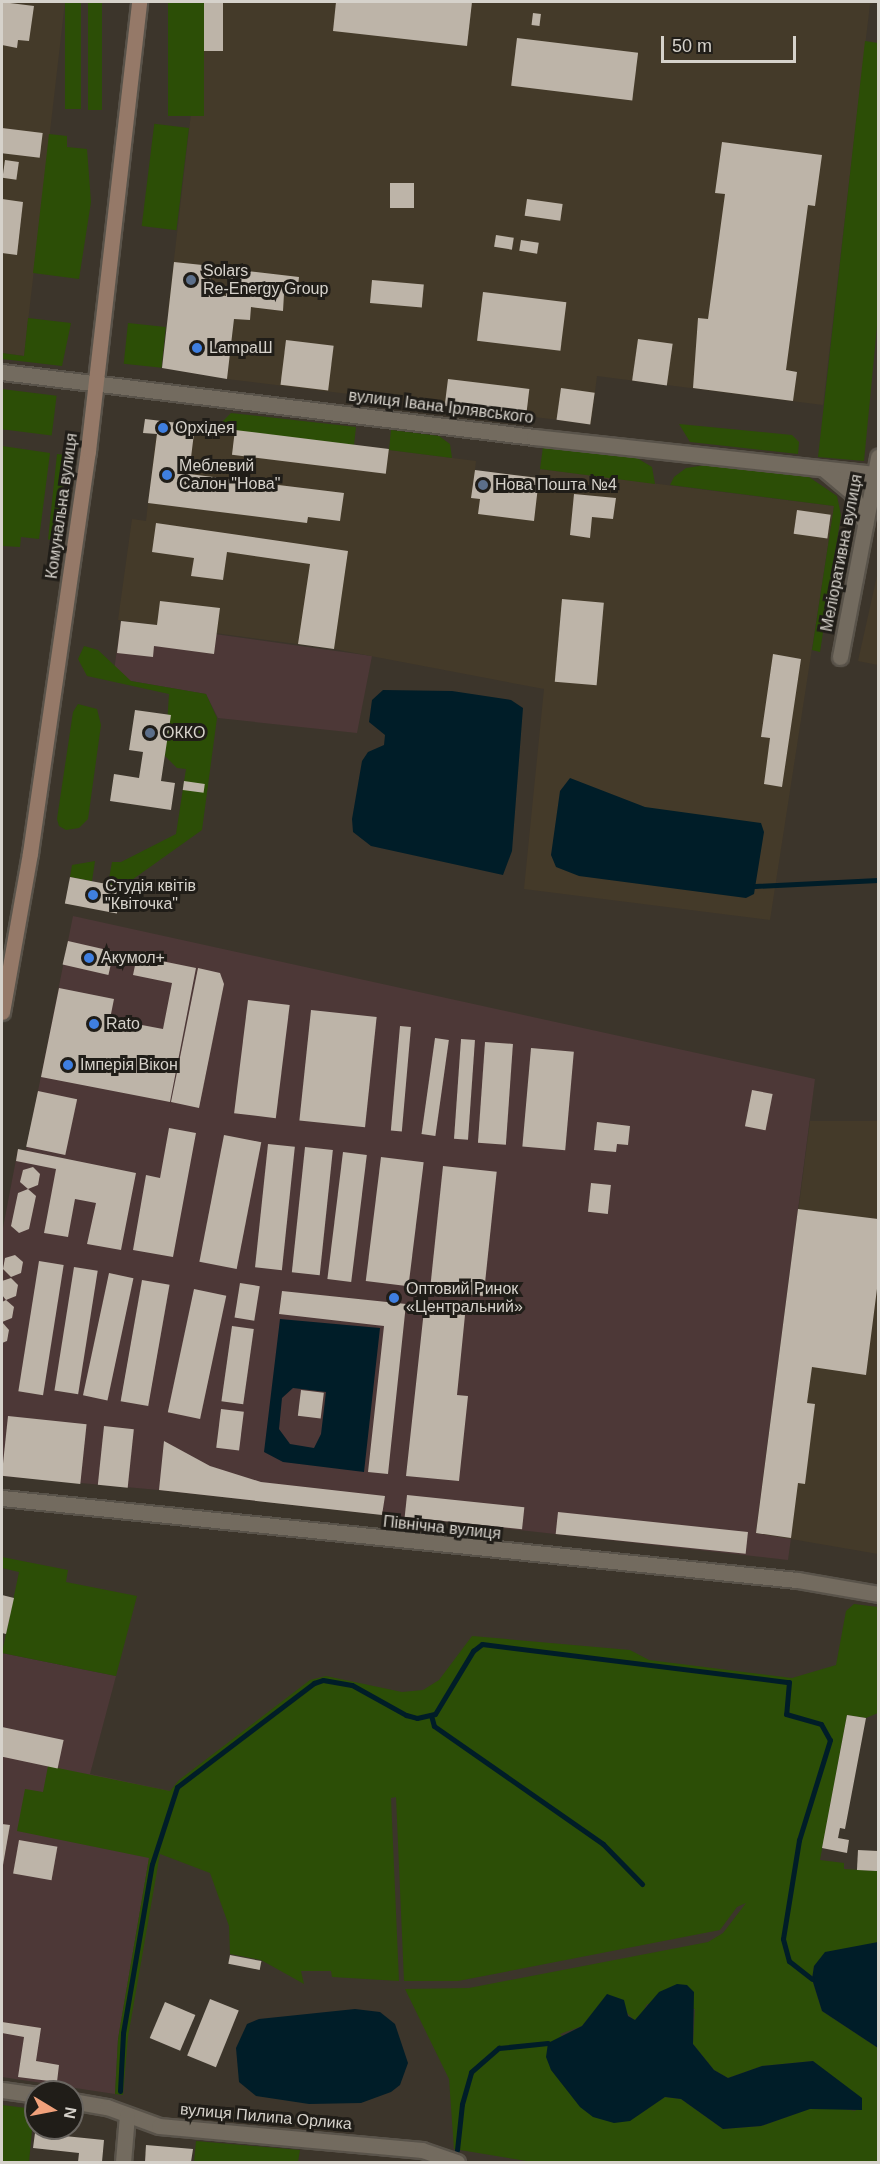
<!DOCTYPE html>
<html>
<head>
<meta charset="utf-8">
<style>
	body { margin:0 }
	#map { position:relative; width:880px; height:2164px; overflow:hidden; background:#3c352b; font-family:Arial,sans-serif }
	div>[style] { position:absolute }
	.commercial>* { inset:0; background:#4d3837 }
	.built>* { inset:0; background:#443a29 }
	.green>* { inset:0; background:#2c4e06; transform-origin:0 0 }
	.water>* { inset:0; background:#001d28 }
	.stream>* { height:5px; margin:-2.5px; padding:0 2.5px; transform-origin:2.5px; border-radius:2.5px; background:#001d28 }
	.building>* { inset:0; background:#bdb4a8; transform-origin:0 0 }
	.roads { filter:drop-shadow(2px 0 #59534a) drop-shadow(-2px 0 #59534a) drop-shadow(0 2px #59534a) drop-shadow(0 -2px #59534a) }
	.street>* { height:15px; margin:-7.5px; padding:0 7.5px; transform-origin:7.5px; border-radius:7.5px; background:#736b5f }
	.secondary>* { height:15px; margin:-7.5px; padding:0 7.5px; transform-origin:7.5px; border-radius:7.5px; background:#957968 }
	.dots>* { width:16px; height:16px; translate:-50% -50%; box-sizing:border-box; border:3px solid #201d18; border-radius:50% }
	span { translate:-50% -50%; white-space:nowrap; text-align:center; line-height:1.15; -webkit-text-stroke:6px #201d18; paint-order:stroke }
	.poi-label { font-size:16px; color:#d6d2cb }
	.left { translate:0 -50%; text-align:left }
	.street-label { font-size:16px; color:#d6d2cb }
	.frame { position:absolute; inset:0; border:3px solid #d6d2cb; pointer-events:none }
	.north { position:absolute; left:24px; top:2080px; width:60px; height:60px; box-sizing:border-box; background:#201d18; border:2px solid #696560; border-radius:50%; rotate:100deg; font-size:16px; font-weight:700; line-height:24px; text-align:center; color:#d6d2cb }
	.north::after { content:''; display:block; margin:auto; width:21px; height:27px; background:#f1a17b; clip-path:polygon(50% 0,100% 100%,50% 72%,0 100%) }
	.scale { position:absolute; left:661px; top:36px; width:135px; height:27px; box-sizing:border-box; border:3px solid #d6d2cb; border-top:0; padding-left:8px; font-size:18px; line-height:21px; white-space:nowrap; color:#d6d2cb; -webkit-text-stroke:4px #201d18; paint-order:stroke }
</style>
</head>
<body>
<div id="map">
	<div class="commercial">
		<i style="clip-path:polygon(121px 621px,372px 656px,357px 733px,218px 718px,206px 694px,113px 678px)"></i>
		<i style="clip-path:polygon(73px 916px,815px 1079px,756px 1533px,791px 1538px,788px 1560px,159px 1490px,2px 1476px,2px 1233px,18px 1149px,26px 1151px)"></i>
		<i style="clip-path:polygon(2px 1653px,116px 1676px,90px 1774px,170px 1791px,149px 1858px,118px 2039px,115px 2094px,2px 2077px)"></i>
	</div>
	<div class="built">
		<i style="clip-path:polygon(2px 2px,65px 2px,24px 356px,2px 353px)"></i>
		<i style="clip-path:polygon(204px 2px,878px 2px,870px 4px,823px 405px,597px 376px,591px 424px,227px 379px,234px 319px,168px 311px)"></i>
		<i style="clip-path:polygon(184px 424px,476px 461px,475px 470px,480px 471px,539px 478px,540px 469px,834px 506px,770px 920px,524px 889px,544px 689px,334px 649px,118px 620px,132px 519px,146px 521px,156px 435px,182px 438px)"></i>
		<i style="clip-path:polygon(878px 571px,878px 665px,858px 661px)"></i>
		<i style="clip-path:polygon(810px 1121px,878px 1121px,878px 1554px,756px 1533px)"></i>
	</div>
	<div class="green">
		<i style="left:65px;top:2px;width:16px;height:107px"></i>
		<i style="left:88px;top:2px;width:14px;height:108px"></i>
		<i style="left:168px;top:2px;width:36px;height:114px"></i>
		<i style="clip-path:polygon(865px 41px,878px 43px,878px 316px,864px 461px,818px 457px)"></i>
		<i style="left:189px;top:128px;width:103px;height:35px;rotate:97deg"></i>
		<i style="clip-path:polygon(49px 134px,67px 136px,67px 147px,87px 149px,91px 202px,79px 279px,33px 273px)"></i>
		<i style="clip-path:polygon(28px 318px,71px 323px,62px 366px,2px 359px,2px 353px,24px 356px)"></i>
		<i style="left:128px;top:323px;width:38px;height:41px;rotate:6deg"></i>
		<i style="left:2px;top:389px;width:55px;height:40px;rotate:7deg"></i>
		<i style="clip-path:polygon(231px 413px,356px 427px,354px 445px,216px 428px)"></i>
		<i style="clip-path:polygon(679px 424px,792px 435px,799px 442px,798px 454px,690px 442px)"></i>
		<i style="clip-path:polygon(391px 430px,439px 436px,450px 444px,452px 458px,389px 450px)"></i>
		<i style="clip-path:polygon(2px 446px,50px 453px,39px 539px,21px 537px,20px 547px,2px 546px)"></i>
		<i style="clip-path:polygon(543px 447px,637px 458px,652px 467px,655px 484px,540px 469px)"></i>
		<i style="left:57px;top:454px;width:9px;height:86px;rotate:6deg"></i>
		<i style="clip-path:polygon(706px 465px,809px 477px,837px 496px,841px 515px,820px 652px,812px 650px,834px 506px,670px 485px,674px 477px,686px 468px)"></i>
		<i style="clip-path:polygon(84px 646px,98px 650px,131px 681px,206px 694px,217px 718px,202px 830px,122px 887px,108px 884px,112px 862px,121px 862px,176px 834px,186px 769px,177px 768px,165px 756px,169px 694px,87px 676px,78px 659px)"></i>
		<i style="clip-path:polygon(78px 704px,97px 709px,101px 725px,88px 819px,79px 828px,66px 830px,59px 826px,57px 819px,73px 712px)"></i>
		<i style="clip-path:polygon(95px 861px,92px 881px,70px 877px,72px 865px)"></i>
		<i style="clip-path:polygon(2px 1557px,68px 1570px,66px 1582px,137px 1596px,116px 1676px,2px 1653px,19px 1572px,2px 1568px)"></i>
		<i style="clip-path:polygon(evenodd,854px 1604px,878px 1607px,878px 1713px,866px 1718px,847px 1715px,820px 1860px,844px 1863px,844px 1869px,878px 1871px,878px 1942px,814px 1966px,812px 1979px,822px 2011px,878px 2048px,878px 2162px,533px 2162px,454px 2149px,449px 2079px,405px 1989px,469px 1988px,708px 1942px,723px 1933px,746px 1903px,737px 1907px,720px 1930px,458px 1981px,404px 1981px,396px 1797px,391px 1798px,399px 1981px,332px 1977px,331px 1971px,301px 1971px,304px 1984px,261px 1960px,230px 1954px,229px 1926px,210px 1873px,160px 1854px,128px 2037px,123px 2095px,115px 2094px,118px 2039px,149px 1858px,17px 1831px,25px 1789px,43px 1792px,48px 1766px,170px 1791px,179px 1780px,310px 1680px,326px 1676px,402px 1692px,423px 1690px,439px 1680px,472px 1636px,630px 1650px,649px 1660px,792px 1678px,836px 1665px,846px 1611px,854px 1604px,608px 1994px,634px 2020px,640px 2018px,647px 2004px,695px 2009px,693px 2044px,714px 2070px,728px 2078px,762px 2066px,813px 2061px,856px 2111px,830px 2107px,809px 2109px,761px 2126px,723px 2129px,681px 2099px,665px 2097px,638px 2115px,560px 2034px,582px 2026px,608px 1994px)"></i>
		<i style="clip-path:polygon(2px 2105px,34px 2109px,29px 2162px,2px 2162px)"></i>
		<i style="clip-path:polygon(196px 2141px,300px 2150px,298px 2162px,194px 2162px)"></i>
	</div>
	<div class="water">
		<i style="clip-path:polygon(383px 690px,452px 691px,511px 700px,523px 708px,512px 851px,503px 875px,371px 846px,353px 832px,352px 819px,362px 761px,368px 752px,384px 745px,385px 735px,369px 722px,372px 700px)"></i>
		<i style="clip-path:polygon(570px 778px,645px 807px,761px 823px,764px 832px,754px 894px,746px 898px,579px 876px,556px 867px,551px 855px,560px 791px)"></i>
		<i style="clip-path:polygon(evenodd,280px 1319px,380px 1328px,364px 1472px,283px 1462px,264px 1452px,280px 1319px,293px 1388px,326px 1392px,321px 1434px,314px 1448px,290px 1444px,279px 1429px,282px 1398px,293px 1388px)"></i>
		<i style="clip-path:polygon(878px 1942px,878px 2048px,822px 2011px,812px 1979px,814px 1966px,825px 1952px)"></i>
		<i style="clip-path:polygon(677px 1984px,687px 1985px,694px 1992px,693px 2044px,714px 2070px,728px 2078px,762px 2066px,813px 2061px,862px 2098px,862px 2110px,810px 2109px,761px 2126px,723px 2129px,681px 2099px,665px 2097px,630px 2121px,614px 2123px,593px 2117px,580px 2107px,551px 2070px,546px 2057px,548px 2043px,582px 2026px,607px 1994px,624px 2000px,628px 2016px,635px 2020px,659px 1992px)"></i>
		<i style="clip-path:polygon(355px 2009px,380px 2012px,395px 2024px,408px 2063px,400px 2085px,391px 2092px,361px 2103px,309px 2104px,256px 2096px,239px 2082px,236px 2048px,247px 2024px,259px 2019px)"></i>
	</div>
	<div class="stream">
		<i style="left:755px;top:886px;width:123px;rotate:-2.8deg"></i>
		<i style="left:431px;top:1715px;width:11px;rotate:75deg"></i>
		<i style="left:434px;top:1726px;width:206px;rotate:34.9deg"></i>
		<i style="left:603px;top:1844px;width:56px;rotate:45.7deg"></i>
		<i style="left:120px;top:2091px;width:58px;rotate:-87deg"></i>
		<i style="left:123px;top:2033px;width:171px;rotate:-80.3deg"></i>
		<i style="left:152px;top:1864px;width:81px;rotate:-72deg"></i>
		<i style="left:177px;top:1787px;width:172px;rotate:-37.2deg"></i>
		<i style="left:314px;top:1683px;width:9px;rotate:-18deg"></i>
		<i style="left:323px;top:1680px;width:29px;rotate:10deg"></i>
		<i style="left:352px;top:1685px;width:62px;rotate:29.1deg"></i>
		<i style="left:406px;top:1715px;width:11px;rotate:15deg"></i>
		<i style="left:417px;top:1718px;width:18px;rotate:-13deg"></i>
		<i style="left:435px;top:1714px;width:74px;rotate:-58.9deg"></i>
		<i style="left:473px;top:1651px;width:11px;rotate:-38deg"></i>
		<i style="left:482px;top:1644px;width:309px;rotate:7.1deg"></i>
		<i style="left:789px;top:1682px;width:32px;rotate:95deg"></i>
		<i style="left:786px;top:1714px;width:36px;rotate:16deg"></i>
		<i style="left:821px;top:1724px;width:18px;rotate:61deg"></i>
		<i style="left:830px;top:1740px;width:105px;rotate:107.2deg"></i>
		<i style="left:799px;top:1840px;width:100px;rotate:99.2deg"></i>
		<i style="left:783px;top:1939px;width:23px;rotate:75deg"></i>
		<i style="left:789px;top:1961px;width:29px;rotate:38deg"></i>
		<i style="left:457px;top:2150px;width:46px;rotate:-83.8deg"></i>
		<i style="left:462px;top:2104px;width:33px;rotate:-74deg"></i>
		<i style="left:471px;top:2072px;width:37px;rotate:-41deg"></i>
		<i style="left:499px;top:2048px;width:49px;rotate:-5.8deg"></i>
	</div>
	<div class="building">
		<i style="clip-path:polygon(2px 2px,34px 6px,29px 41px,18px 40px,17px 48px,2px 45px)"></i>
		<i style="left:204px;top:2px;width:19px;height:49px"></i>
		<i style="clip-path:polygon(336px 2px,472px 2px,467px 46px,333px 31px)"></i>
		<i style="left:533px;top:13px;width:8px;height:12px;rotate:7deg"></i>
		<i style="left:517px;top:38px;width:122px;height:48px;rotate:7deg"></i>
		<i style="left:2px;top:128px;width:41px;height:25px;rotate:7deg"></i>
		<i style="clip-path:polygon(722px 142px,822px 155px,815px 206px,808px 205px,786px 370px,797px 372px,793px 401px,693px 388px,698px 318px,708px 319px,725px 194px,715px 193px)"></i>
		<i style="left:5px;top:160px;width:14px;height:18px;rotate:8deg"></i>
		<i style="left:390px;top:183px;width:24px;height:25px"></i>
		<i style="clip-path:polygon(2px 199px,23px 202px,17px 255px,2px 253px)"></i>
		<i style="left:527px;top:199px;width:36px;height:17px;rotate:8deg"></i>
		<i style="left:496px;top:235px;width:18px;height:12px;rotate:9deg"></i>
		<i style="left:521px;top:240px;width:18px;height:11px;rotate:9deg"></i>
		<i style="clip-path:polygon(174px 262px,212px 266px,209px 294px,226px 296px,229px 269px,299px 277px,297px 296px,284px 294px,283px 311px,251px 307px,250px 320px,234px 319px,227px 379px,162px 368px)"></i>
		<i style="left:372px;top:280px;width:52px;height:23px;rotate:5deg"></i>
		<i style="left:483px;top:292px;width:84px;height:49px;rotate:7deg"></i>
		<i style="left:638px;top:339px;width:35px;height:42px;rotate:8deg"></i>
		<i style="left:286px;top:340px;width:48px;height:45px;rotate:7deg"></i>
		<i style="left:448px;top:379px;width:82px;height:27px;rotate:7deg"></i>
		<i style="left:561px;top:388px;width:34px;height:32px;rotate:8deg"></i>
		<i style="clip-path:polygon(145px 419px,195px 425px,189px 474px,344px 493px,340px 521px,308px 517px,307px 523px,148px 503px,157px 434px,143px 433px)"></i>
		<i style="left:235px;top:430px;width:155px;height:25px;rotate:7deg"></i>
		<i style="clip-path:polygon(475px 470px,539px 478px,534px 521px,478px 514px,480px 499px,471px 498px)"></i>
		<i style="clip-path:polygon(574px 494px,616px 498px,613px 519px,592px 517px,590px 538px,570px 535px)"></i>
		<i style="left:797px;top:510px;width:34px;height:24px;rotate:8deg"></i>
		<i style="clip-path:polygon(156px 523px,348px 551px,334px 649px,298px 644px,310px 564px,227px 552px,223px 580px,191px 576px,194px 558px,152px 552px)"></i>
		<i style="left:562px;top:599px;width:42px;height:83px;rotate:5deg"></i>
		<i style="clip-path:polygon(160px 601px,220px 608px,214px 654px,154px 646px,153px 657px,117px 653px,121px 621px,157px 625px)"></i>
		<i style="clip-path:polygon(773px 654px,801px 659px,782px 787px,764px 784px,770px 738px,761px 737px)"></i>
		<i style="clip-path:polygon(135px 710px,171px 715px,161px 781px,175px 783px,171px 810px,110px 801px,114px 774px,139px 778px,143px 752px,129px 750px)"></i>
		<i style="left:184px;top:781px;width:21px;height:9px;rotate:8deg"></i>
		<i style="left:70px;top:877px;width:53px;height:27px;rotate:11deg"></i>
		<i style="left:68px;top:941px;width:47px;height:24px;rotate:13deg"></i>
		<i style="clip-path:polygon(137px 956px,196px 968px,170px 1102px,41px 1077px,59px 988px,114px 999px,110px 1019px,163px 1029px,172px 983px,133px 975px)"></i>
		<i style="clip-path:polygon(198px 968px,220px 973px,224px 984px,199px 1108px,171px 1102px)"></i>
		<i style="left:248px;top:1000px;width:42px;height:114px;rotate:7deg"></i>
		<i style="left:311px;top:1010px;width:66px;height:111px;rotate:6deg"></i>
		<i style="left:400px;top:1026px;width:11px;height:105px;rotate:5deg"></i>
		<i style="left:435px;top:1038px;width:14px;height:97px;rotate:8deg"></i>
		<i style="left:461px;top:1039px;width:14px;height:100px;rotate:4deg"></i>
		<i style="left:485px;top:1042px;width:28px;height:101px;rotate:4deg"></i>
		<i style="left:531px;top:1048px;width:43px;height:99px;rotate:5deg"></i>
		<i style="left:752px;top:1090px;width:21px;height:37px;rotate:11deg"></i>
		<i style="left:38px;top:1091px;width:40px;height:57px;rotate:12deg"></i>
		<i style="clip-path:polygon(597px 1122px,630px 1126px,628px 1145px,617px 1144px,616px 1152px,594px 1150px)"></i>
		<i style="clip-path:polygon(169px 1128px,196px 1133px,173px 1257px,133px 1250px,146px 1175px,160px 1178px)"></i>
		<i style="left:224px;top:1135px;width:38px;height:129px;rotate:11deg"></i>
		<i style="left:268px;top:1144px;width:27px;height:124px;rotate:6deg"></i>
		<i style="left:305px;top:1147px;width:28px;height:126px;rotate:6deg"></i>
		<i style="clip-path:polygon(18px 1149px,136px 1173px,121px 1250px,87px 1244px,96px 1203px,75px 1199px,68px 1237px,44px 1233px,56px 1169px,16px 1161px)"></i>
		<i style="left:343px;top:1152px;width:24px;height:128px;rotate:7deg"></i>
		<i style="left:381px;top:1157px;width:43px;height:125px;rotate:7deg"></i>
		<i style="left:443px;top:1166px;width:54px;height:125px;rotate:6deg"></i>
		<i style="clip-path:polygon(33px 1167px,40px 1174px,38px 1185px,28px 1189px,20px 1182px,23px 1170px)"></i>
		<i style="left:591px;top:1183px;width:20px;height:29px;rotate:6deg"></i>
		<i style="clip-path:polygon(28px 1189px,36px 1196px,29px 1229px,19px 1233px,11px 1226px,18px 1193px)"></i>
		<i style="clip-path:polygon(798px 1209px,878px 1219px,878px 1281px,866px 1375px,812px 1367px,807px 1403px,815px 1404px,805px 1484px,798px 1483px,791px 1538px,756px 1533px)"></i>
		<i style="clip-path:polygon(15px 1255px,23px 1262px,21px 1273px,11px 1277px,3px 1269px,5px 1258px)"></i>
		<i style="left:39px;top:1261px;width:25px;height:132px;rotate:9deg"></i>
		<i style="left:74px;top:1267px;width:24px;height:125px;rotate:9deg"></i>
		<i style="left:109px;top:1273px;width:25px;height:125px;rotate:12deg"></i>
		<i style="clip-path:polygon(11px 1278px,18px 1285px,16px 1296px,6px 1300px,2px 1295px,2px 1281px)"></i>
		<i style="left:142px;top:1280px;width:28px;height:123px;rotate:10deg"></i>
		<i style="left:240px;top:1283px;width:20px;height:35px;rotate:9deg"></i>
		<i style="left:194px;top:1289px;width:33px;height:126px;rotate:12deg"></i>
		<i style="clip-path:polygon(282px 1291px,406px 1304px,388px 1474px,368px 1472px,384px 1326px,279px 1314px)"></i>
		<i style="clip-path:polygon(6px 1300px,14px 1307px,12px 1318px,2px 1322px,2px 1302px)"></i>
		<i style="clip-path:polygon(424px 1310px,465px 1315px,457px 1395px,468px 1396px,459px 1481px,406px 1476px)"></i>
		<i style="clip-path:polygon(2px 1322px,9px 1330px,7px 1341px,2px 1343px)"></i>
		<i style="left:232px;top:1326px;width:22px;height:76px;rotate:8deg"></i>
		<i style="left:301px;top:1390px;width:23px;height:26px;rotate:7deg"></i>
		<i style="left:221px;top:1409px;width:23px;height:39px;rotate:7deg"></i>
		<i style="left:8px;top:1416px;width:79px;height:60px;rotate:6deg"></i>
		<i style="left:104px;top:1426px;width:30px;height:59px;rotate:6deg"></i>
		<i style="clip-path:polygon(164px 1441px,210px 1466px,261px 1482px,385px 1496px,382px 1515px,159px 1490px)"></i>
		<i style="left:407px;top:1495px;width:118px;height:22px;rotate:6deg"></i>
		<i style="left:558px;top:1512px;width:191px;height:22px;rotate:6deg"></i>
		<i style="clip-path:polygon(2px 1595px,14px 1598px,6px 1634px,2px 1633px)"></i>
		<i style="clip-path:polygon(847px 1715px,866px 1718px,845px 1829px,840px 1828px,838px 1838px,849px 1840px,847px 1853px,822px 1848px)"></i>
		<i style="left:2px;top:1727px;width:63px;height:29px;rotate:12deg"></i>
		<i style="clip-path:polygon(2px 1824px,10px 1825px,3px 1865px,2px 1865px)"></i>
		<i style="left:19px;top:1840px;width:39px;height:34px;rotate:10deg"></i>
		<i style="left:858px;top:1850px;width:20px;height:20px;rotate:3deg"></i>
		<i style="left:230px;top:1955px;width:32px;height:9px;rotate:11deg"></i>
		<i style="left:210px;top:1999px;width:31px;height:61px;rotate:22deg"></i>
		<i style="left:165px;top:2002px;width:33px;height:39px;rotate:23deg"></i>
		<i style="clip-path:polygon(2px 2022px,41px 2028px,36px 2061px,59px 2065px,57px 2082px,18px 2077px,24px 2037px,2px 2033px)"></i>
		<i style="clip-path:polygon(35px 2133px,104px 2140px,102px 2162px,78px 2162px,79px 2153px,33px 2148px)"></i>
		<i style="clip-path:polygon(146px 2145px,193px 2149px,191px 2162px,145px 2162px)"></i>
	</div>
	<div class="roads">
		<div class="street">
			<i style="left:2px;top:372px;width:536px;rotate:6.97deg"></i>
			<i style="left:534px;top:437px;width:345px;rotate:6.2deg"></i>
			<i style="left:825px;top:470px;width:35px;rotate:40deg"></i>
			<i style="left:852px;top:493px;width:34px;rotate:67deg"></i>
			<i style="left:840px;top:657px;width:204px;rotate:-79.2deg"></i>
			<i style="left:2px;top:1498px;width:799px;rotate:5.89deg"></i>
			<i style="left:797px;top:1580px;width:82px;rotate:9.8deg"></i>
			<i style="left:2px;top:2090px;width:34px;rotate:8deg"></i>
			<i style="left:72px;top:2101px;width:36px;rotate:10deg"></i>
			<i style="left:107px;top:2107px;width:55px;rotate:20.1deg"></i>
			<i style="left:159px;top:2126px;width:264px;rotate:5.2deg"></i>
			<i style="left:422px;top:2150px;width:37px;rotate:19deg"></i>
			<i style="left:123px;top:2162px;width:47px;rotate:-85.1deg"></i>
		</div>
		<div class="secondary">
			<i style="left:2px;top:1012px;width:161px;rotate:-80deg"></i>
			<i style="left:30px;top:853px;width:406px;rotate:-81.8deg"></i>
			<i style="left:88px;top:451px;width:452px;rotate:-83.5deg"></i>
		</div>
	</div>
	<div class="dots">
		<i style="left:191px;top:280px;background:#5c6f8a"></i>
		<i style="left:197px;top:348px;background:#3f7fe0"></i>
		<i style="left:163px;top:428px;background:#3f7fe0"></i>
		<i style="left:167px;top:475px;background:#3f7fe0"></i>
		<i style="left:483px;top:485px;background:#5c6f8a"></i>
		<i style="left:150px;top:733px;background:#5c6f8a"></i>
		<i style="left:93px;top:895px;background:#3f7fe0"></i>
		<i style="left:89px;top:958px;background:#3f7fe0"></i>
		<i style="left:94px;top:1024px;background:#3f7fe0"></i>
		<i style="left:68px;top:1065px;background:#3f7fe0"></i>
		<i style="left:394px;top:1298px;background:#3f7fe0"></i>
	</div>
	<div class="poi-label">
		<span class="left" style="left:203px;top:280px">Solars<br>Re-Energy Group</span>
		<span class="left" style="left:209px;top:348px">LampaШ</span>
		<span class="left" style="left:175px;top:428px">Орхідея</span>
		<span class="left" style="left:179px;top:475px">Меблевий<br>Салон "Нова"</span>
		<span class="left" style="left:495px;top:485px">Нова Пошта №4</span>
		<span class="left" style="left:162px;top:733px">ОККО</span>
		<span class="left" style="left:105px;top:895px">Студія квітів<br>"Квіточка"</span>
		<span class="left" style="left:101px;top:958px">Акумол+</span>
		<span class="left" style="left:106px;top:1024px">Rato</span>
		<span class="left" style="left:80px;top:1065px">Імперія Вікон</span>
		<span class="left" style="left:406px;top:1298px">Оптовий Ринок<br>«Центральний»</span>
	</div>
	<div class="street-label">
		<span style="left:441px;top:407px;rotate:7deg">вулиця Івана Ірлявського</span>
		<span style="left:62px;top:506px;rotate:-82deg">Комунальна вулиця</span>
		<span style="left:842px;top:553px;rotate:-79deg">Меліоративна вулиця</span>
		<span style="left:442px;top:1528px;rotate:6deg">Північна вулиця</span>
		<span style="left:266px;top:2117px;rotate:5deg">вулиця Пилипа Орлика</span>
	</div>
	<div class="frame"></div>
	<div class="north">N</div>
	<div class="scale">50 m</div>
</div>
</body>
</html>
